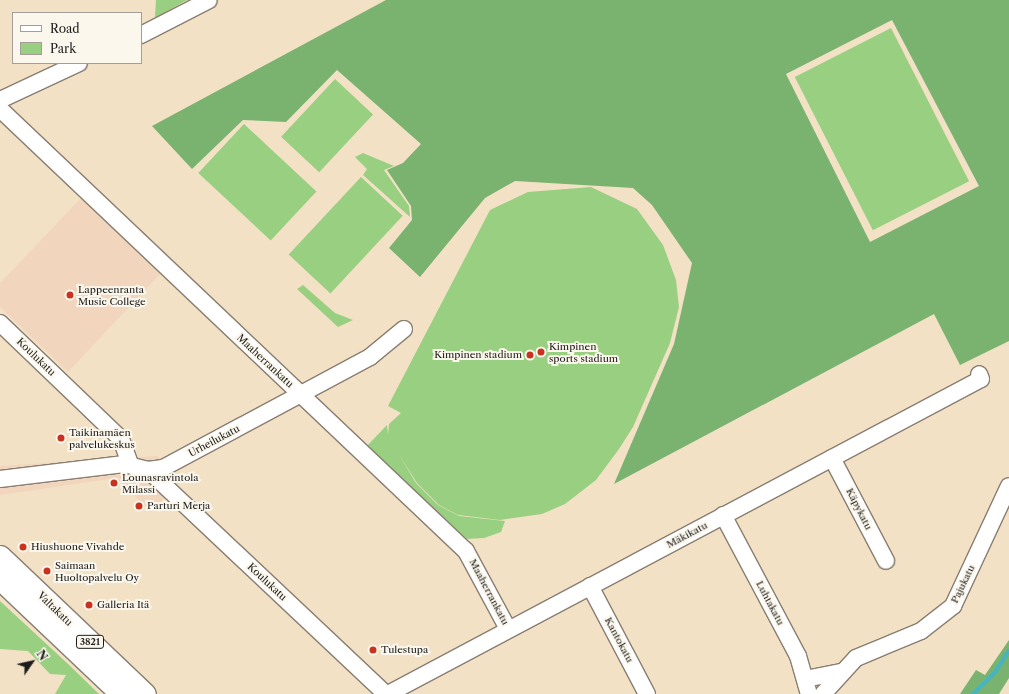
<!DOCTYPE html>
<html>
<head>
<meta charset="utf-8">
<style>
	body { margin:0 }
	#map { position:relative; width:1009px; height:694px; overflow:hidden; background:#f3e1c6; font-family:"Libre Caslon Text",serif }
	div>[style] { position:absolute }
	.built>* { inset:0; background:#f1d5bd }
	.green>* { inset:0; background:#98cf81; transform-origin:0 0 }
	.forest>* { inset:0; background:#7ab26f }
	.stream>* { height:3.5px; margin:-1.75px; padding:0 1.75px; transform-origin:1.75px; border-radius:1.75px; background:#46b4c1 }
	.roads { filter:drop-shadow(1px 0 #887e71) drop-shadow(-1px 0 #887e71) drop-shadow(0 1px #887e71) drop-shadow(0 -1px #887e71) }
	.minor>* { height:16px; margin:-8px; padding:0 8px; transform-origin:8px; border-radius:8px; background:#fff }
	.major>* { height:21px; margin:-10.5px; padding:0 10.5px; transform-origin:10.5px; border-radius:10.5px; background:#fff }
	.dots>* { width:11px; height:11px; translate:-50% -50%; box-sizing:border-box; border:2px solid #fbf7ec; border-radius:50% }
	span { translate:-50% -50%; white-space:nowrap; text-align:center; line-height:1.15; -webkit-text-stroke:4px #fbf7ec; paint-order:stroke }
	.shield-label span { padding:1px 3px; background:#fbf7ec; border:1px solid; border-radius:3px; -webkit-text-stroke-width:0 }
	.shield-label { font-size:9px; color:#1c1c1c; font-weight:700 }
	.poi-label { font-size:10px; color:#1c1c1c }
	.left { translate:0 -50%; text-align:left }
	.right { translate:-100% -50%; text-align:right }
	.street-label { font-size:10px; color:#1c1c1c }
	.legend { position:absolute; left:12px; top:12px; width:130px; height:52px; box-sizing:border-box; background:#fbf7ec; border:1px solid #a29f99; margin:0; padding:5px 7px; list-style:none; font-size:12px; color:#1c1c1c }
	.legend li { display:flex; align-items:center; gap:8px; height:20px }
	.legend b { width:20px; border:1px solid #a29f99 }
	.north { position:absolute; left:12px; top:642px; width:40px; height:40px; -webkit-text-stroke:3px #fbf7ec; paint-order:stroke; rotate:56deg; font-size:11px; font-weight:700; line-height:16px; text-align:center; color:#1c1c1c }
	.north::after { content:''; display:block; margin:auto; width:14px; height:18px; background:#1c1c1c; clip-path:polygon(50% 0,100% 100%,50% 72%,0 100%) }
</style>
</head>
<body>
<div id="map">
	<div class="built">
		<i style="clip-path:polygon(81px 198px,161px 273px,68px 372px,0 307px,0 283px)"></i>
		<i style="clip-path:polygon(157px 456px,182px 480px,151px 512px,116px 478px,0 495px,0 466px)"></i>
	</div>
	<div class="green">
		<i style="clip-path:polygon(156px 0,187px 0,155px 18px)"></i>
		<i style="left:891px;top:28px;width:172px;height:108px;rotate:63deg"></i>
		<i style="left:335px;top:79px;width:52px;height:79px;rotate:43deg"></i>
		<i style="left:244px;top:124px;width:99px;height:67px;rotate:43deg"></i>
		<i style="clip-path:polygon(363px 153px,394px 166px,384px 170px,409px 206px,410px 217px,363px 175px,367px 169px,355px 157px)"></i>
		<i style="left:361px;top:177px;width:57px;height:106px;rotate:43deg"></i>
		<i style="clip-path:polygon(591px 187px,637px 209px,663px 245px,676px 280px,679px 307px,670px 343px,633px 427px,619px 449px,596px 480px,565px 504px,542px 514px,500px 520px,458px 515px,439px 505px,417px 483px,398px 453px,416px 483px,438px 505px,459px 516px,505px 521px,501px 532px,484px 538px,467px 539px,367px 446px,387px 425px,388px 435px,389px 424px,401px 413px,388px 406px,490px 210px,528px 192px)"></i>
		<i style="clip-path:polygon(303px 285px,335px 313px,353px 320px,338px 327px,297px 289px)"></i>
		<i style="clip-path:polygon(0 601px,67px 663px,99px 694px,55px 694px,66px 675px,50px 674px,28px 651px,0 649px)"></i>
	</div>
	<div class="forest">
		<i style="clip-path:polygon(evenodd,386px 0,1009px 0,1009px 341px,960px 365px,934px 314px,614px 484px,674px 344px,692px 263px,652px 205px,633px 188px,515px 181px,485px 198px,420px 277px,389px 248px,412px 220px,411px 206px,387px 170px,403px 163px,421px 144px,337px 70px,286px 122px,243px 120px,192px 169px,152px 126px,386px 0,892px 20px,979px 186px,870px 242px,786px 74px,892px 20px)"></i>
		<i style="clip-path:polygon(1009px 640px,1009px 678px,999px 694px,960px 694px,976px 670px,985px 675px)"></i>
	</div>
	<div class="stream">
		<i style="left:973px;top:694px;width:29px;rotate:-44deg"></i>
		<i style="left:994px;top:674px;width:27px;rotate:-57deg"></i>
	</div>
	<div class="roads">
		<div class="minor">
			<i style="left:141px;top:35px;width:76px;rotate:-27.2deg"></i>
			<i style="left:0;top:100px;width:87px;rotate:-25.1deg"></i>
			<i style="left:0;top:109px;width:642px;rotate:43.49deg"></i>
			<i style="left:466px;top:551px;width:89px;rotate:61.7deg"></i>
			<i style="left:0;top:323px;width:168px;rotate:43.8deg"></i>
			<i style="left:121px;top:439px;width:27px;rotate:70deg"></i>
			<i style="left:832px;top:458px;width:116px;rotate:62.3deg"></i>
			<i style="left:148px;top:470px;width:327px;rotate:43.3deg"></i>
			<i style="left:0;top:479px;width:125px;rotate:-6.9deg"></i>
			<i style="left:124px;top:464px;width:25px;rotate:14deg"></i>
			<i style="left:148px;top:470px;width:15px;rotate:-8deg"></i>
			<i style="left:163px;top:468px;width:235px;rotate:-28.2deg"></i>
			<i style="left:370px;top:357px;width:44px;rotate:-39.5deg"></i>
			<i style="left:723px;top:515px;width:160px;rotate:62deg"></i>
			<i style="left:798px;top:656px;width:40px;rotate:74deg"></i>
			<i style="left:590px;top:586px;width:122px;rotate:62.2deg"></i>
			<i style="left:805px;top:679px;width:36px;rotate:-11deg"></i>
			<i style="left:388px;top:694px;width:671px;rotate:-27.98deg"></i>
			<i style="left:981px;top:379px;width:5px;rotate:-112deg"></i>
			<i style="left:823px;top:694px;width:49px;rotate:-47.5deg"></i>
			<i style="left:856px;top:658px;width:70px;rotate:-22.6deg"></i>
			<i style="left:921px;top:631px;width:41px;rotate:-38deg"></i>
			<i style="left:953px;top:606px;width:132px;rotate:-65deg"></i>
		</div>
		<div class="major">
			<i style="left:0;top:556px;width:200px;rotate:43.6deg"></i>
			<i style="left:0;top:579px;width:167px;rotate:43.5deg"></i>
		</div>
	</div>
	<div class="dots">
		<i style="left:70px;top:295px;background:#c8321e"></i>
		<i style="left:541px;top:352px;background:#c8321e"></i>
		<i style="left:530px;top:355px;background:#c8321e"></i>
		<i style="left:61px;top:438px;background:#c8321e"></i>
		<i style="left:114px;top:483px;background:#c8321e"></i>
		<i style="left:139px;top:506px;background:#c8321e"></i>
		<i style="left:23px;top:547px;background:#c8321e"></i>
		<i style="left:47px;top:571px;background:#c8321e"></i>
		<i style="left:89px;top:605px;background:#c8321e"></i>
		<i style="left:373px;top:650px;background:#c8321e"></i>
	</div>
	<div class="shield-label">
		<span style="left:90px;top:642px">3821</span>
	</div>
	<div class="poi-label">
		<span class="left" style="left:78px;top:295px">Lappeenranta<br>Music College</span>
		<span class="left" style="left:549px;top:352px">Kimpinen<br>sports stadium</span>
		<span class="right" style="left:522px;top:355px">Kimpinen stadium</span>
		<span class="left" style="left:69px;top:438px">Taikinamäen<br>palvelukeskus</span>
		<span class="left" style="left:122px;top:483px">Lounasravintola<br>Milassi</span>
		<span class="left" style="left:147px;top:506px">Parturi Merja</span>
		<span class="left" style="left:31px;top:547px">Hiushuone Vivahde</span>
		<span class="left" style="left:55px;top:571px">Saimaan<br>Huoltopalvelu Oy</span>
		<span class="left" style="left:97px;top:605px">Galleria Itä</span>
		<span class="left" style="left:381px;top:650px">Tulestupa</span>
	</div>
	<div class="street-label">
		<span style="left:36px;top:357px;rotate:44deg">Koulukatu</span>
		<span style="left:265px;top:361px;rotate:43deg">Maaherrankatu</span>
		<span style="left:214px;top:441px;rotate:-28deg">Urheilukatu</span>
		<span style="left:859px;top:509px;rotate:63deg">Käpykatu</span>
		<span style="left:687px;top:535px;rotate:-28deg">Mäkikatu</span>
		<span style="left:267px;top:582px;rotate:43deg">Koulukatu</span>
		<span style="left:963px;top:584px;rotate:-64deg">Pajukatu</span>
		<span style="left:489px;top:592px;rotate:62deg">Maaherrankatu</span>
		<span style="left:770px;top:603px;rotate:62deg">Luhtakatu</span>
		<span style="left:55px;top:609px;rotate:44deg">Valtakatu</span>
		<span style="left:619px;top:640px;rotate:62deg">Kantokatu</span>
	</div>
	<ul class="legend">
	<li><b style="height:5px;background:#fff"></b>Road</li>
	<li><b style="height:11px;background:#98cf81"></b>Park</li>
	</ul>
	<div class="north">N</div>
</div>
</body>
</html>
